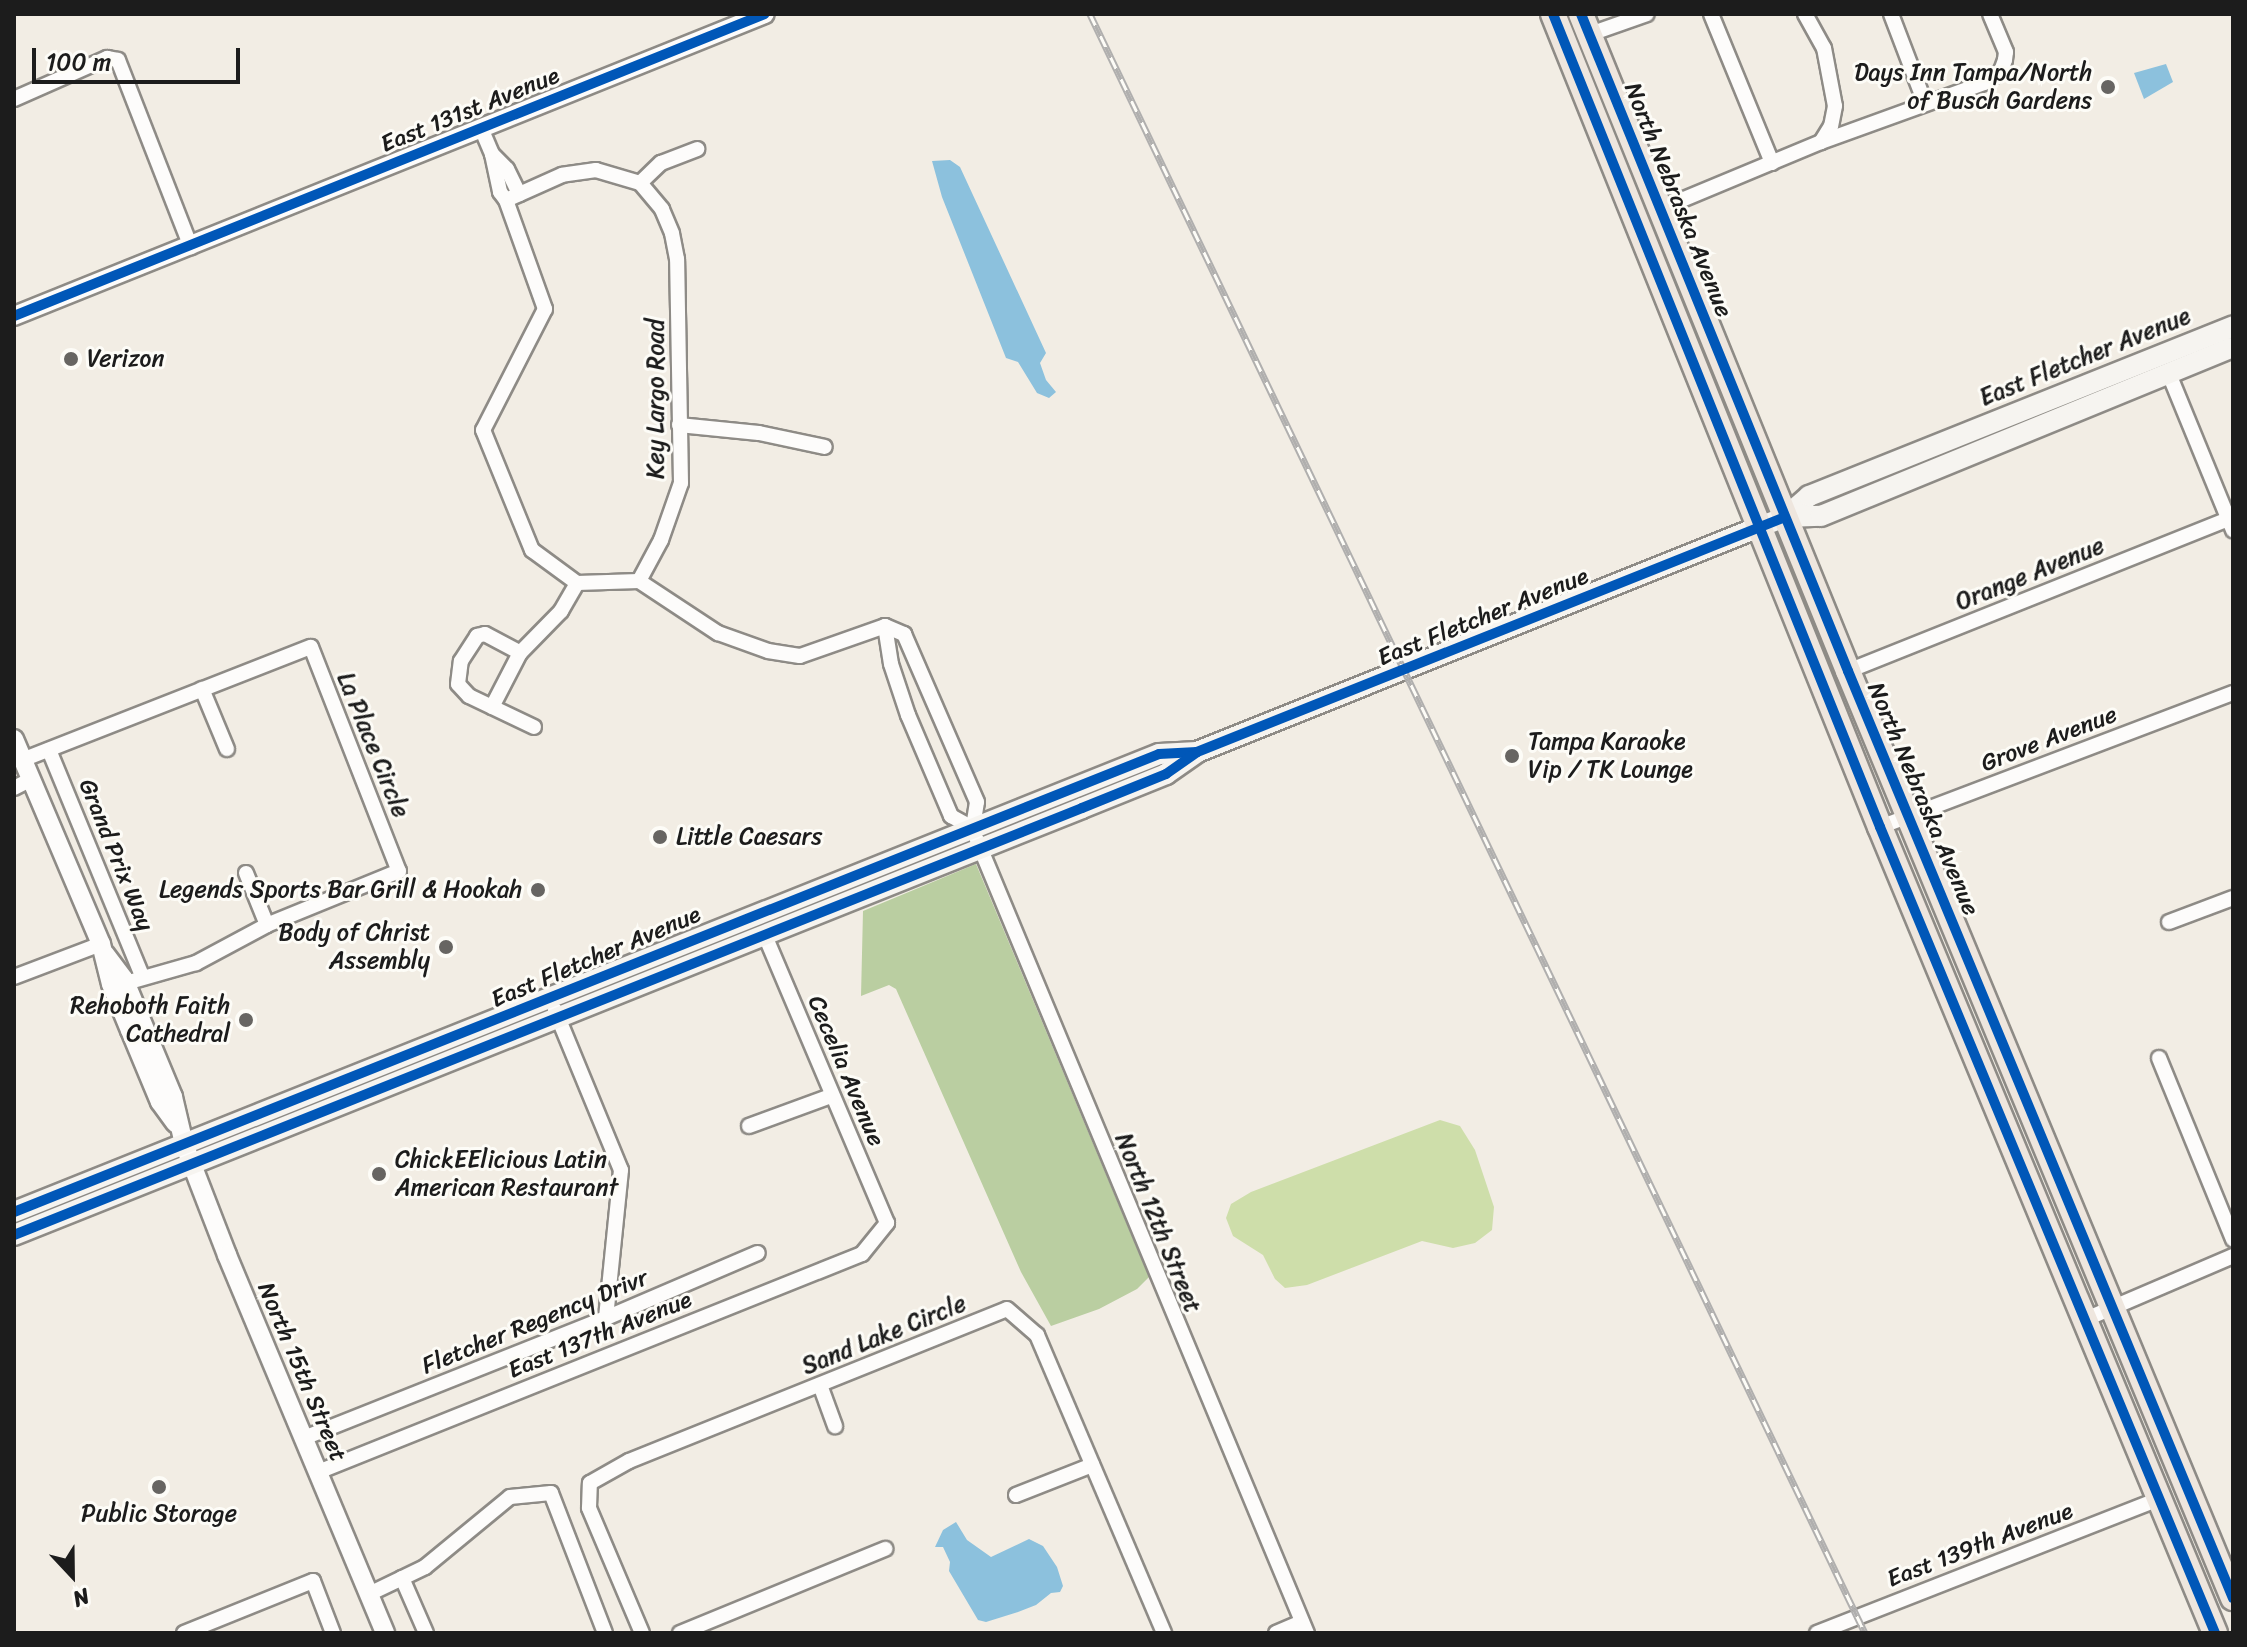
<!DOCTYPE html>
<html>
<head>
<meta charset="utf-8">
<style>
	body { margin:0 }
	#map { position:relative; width:2247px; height:1647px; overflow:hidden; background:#f2ede4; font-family:Sriracha,sans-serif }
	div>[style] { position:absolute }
	.green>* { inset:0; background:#cedeaa }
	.forest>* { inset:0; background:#bacea1 }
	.water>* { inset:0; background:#8cc1dd }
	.roads { filter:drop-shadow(2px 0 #8e8b86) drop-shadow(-2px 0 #8e8b86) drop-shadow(0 2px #8e8b86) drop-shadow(0 -2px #8e8b86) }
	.minor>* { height:14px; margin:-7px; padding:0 7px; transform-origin:7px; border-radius:7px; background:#fdfcfb }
	.tertiary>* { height:18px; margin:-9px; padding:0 9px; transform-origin:9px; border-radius:9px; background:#fdfcfb }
	.secondary>* { height:20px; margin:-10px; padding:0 10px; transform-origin:10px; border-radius:10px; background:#f6f4f0 }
	.primary>* { height:24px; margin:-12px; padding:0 12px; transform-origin:12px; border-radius:12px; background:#eee6de }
	.rail>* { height:7px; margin-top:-3.5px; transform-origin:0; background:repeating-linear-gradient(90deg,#fdfcf7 0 12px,#b0afae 0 24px); box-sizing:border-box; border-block:2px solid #b0afae }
	.cycleway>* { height:10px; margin:-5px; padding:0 5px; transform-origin:5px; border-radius:5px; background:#0057b8 }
	.dots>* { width:22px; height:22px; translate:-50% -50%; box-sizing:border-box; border:4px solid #fdfcf7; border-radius:50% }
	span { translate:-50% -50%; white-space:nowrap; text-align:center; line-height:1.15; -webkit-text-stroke:6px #fdfcf7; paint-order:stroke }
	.poi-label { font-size:24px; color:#1c1c1c }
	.right { translate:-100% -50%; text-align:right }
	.left { translate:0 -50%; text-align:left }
	.street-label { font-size:24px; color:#1c1c1c }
	.frame { position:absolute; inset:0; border:16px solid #1c1c1c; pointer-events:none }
	.north { position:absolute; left:32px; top:1535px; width:80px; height:80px; -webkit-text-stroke:6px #fdfcf7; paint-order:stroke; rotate:158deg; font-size:22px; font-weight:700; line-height:32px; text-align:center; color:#1c1c1c }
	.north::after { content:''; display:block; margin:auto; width:28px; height:36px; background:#1c1c1c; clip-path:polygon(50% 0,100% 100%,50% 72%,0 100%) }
	.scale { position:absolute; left:32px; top:48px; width:208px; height:36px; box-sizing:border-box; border:4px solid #1c1c1c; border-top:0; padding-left:10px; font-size:24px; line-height:28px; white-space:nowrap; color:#1c1c1c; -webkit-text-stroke:6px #fdfcf7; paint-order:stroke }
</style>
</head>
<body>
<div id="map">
	<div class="green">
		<i style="clip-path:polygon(1440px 1120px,1460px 1126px,1475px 1150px,1494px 1207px,1492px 1230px,1475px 1243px,1453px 1248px,1422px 1241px,1307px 1285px,1285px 1288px,1275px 1279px,1263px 1255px,1233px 1236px,1226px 1218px,1231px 1204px,1251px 1192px)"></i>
	</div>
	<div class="forest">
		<i style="clip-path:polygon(976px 864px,1149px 1277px,1137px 1289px,1099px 1309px,1051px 1326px,1021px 1272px,896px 989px,889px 985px,861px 996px,863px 911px)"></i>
	</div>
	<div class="water">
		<i style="clip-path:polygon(2166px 64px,2173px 82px,2144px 99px,2134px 73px)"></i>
		<i style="clip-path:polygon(950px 160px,960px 167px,1046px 353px,1040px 363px,1046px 380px,1056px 392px,1049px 398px,1037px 393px,1018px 362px,1006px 358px,942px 197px,932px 161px)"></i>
		<i style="clip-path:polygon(956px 1522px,967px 1540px,991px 1557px,1029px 1539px,1043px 1546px,1057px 1567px,1063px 1586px,1060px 1592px,1051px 1593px,1036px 1605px,1018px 1612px,986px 1622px,978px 1620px,949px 1571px,950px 1562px,943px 1547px,935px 1547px,943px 1530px)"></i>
	</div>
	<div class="roads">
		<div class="minor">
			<i style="left:1711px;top:14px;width:161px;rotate:67.7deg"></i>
			<i style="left:1805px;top:14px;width:39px;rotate:61deg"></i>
			<i style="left:1824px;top:48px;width:59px;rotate:79.3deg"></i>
			<i style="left:1835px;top:106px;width:20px;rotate:101deg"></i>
			<i style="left:1831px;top:126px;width:19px;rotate:122deg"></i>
			<i style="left:1891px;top:14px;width:95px;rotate:69.1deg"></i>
			<i style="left:1590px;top:34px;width:60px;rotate:-19.3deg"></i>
			<i style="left:14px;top:99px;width:102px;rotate:-23.8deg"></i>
			<i style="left:107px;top:58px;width:11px;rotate:10deg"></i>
			<i style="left:118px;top:60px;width:201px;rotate:68.7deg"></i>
			<i style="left:481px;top:128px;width:28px;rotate:67deg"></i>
			<i style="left:492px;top:154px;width:39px;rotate:78deg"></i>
			<i style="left:500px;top:192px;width:10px;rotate:53deg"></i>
			<i style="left:506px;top:200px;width:116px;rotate:70.3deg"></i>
			<i style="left:545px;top:309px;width:136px;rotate:117.1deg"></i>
			<i style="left:483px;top:430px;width:130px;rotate:67.8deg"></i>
			<i style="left:532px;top:550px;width:56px;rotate:36.3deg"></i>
			<i style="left:577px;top:583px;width:62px;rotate:-1.8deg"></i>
			<i style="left:639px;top:581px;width:47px;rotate:-61.8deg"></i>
			<i style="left:661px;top:540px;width:60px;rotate:-70.7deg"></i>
			<i style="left:681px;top:483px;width:224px;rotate:-91deg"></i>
			<i style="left:677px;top:259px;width:26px;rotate:-101deg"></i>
			<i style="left:672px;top:233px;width:26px;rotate:-113deg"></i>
			<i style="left:662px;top:209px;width:34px;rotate:-130deg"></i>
			<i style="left:640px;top:183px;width:46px;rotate:-163.5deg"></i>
			<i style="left:596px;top:170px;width:34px;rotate:172deg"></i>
			<i style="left:562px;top:175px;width:61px;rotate:155.9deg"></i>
			<i style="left:492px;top:154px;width:21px;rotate:45deg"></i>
			<i style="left:507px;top:169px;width:28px;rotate:64deg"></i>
			<i style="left:640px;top:183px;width:29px;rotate:-44deg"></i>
			<i style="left:661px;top:163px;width:39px;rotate:-21deg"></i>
			<i style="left:1660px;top:209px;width:174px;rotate:-22.6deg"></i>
			<i style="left:1821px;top:142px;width:173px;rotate:-19.9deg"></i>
			<i style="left:1984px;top:83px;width:21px;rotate:-35deg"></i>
			<i style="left:2001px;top:71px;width:12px;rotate:-70deg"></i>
			<i style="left:2005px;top:60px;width:8px;rotate:-83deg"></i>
			<i style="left:2006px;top:52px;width:41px;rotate:-112.8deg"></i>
			<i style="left:2169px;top:374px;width:169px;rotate:67.7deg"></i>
			<i style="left:679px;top:425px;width:80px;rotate:5.7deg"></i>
			<i style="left:759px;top:433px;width:67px;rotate:12deg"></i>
			<i style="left:639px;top:581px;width:95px;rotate:33.4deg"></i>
			<i style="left:718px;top:633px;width:53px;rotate:19.8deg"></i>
			<i style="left:768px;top:651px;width:32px;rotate:9deg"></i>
			<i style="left:800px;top:656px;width:90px;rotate:-19.4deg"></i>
			<i style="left:885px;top:626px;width:21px;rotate:23deg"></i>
			<i style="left:904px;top:634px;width:183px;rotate:66.5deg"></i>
			<i style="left:977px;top:802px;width:26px;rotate:99deg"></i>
			<i style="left:885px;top:626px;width:38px;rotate:81deg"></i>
			<i style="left:891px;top:664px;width:54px;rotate:71.6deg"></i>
			<i style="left:908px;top:715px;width:110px;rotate:66.9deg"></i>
			<i style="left:951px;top:816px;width:25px;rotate:29deg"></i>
			<i style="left:1848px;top:671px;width:415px;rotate:-21.8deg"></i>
			<i style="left:202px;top:689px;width:65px;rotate:67.4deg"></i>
			<i style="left:492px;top:707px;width:61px;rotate:-62.6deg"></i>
			<i style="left:534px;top:727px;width:72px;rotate:-154.5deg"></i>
			<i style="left:469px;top:696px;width:16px;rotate:-133deg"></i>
			<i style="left:458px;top:684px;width:23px;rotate:-83deg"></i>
			<i style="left:461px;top:661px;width:30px;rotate:-57deg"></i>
			<i style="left:477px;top:636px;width:8px;rotate:-14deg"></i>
			<i style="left:485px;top:634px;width:40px;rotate:28deg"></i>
			<i style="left:520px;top:653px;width:59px;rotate:-45.7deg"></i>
			<i style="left:561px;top:611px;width:32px;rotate:-60deg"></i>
			<i style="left:49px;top:750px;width:244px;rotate:67.6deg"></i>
			<i style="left:22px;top:760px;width:310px;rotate:-21.4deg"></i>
			<i style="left:311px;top:647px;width:241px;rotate:68.6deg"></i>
			<i style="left:399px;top:871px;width:143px;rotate:157.8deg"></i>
			<i style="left:267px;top:925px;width:81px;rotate:151.8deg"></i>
			<i style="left:196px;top:963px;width:73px;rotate:164.1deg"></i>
			<i style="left:14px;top:788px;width:18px;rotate:-27deg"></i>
			<i style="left:1880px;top:827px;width:378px;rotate:-20.8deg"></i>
			<i style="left:977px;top:840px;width:859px;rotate:67.41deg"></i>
			<i style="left:246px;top:873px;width:56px;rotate:68deg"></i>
			<i style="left:2169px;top:922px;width:68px;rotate:-20.6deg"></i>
			<i style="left:14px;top:977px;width:93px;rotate:-20.8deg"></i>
			<i style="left:555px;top:1010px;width:173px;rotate:67.6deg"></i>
			<i style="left:621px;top:1170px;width:149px;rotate:95.8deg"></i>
			<i style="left:2159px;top:1058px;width:196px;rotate:67.8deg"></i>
			<i style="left:749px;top:1126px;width:87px;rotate:-20.1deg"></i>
			<i style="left:2086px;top:1319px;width:160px;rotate:-23.2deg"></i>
			<i style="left:820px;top:1385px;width:44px;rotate:69.9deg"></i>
			<i style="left:304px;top:1438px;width:325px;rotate:-21.7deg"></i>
			<i style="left:606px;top:1318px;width:165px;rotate:-23.2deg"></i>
			<i style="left:318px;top:1472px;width:586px;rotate:-21.84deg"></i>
			<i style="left:862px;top:1254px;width:40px;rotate:-51deg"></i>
			<i style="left:887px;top:1223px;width:313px;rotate:-113deg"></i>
			<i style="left:1016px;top:1495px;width:82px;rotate:-21.5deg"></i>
			<i style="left:402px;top:1578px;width:60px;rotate:66.4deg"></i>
			<i style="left:369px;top:1594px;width:62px;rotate:-25.7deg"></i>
			<i style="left:425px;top:1567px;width:110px;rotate:-39.5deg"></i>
			<i style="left:510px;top:1497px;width:41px;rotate:-5.6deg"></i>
			<i style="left:551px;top:1493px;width:150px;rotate:68.9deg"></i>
			<i style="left:184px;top:1633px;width:139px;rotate:-22deg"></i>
			<i style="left:313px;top:1581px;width:56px;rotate:69deg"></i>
			<i style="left:642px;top:1633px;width:136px;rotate:-113deg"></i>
			<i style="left:589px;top:1508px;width:25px;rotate:-88deg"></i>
			<i style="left:590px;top:1483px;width:45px;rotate:-29.4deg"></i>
			<i style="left:629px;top:1461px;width:407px;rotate:-21.9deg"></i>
			<i style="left:1007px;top:1309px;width:40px;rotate:41deg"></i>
			<i style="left:1037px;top:1335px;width:324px;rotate:66.9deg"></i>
			<i style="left:680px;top:1633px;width:222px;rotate:-22.3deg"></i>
			<i style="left:1276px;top:1633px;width:28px;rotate:-23deg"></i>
			<i style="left:1817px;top:1633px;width:367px;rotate:-21.4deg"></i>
		</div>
		<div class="tertiary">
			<i style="left:14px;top:316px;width:809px;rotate:-21.91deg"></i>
			<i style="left:14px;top:739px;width:223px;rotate:67deg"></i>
			<i style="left:101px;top:944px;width:41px;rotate:76deg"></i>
			<i style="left:111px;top:984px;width:50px;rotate:67.6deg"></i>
			<i style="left:130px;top:1030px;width:78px;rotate:67.4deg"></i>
			<i style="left:160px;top:1102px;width:26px;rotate:54deg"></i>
			<i style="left:105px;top:954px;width:31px;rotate:53deg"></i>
			<i style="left:124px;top:979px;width:128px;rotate:67.4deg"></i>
			<i style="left:173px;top:1097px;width:48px;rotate:76.8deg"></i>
			<i style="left:184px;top:1144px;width:119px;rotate:68.8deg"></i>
			<i style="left:227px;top:1255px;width:410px;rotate:67.3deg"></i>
		</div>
		<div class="secondary">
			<i style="left:1785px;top:517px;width:32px;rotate:-41deg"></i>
			<i style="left:1809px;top:496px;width:457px;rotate:-21.8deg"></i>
			<i style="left:14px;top:1212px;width:1233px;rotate:-21.8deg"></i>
			<i style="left:1159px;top:754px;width:38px;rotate:-3deg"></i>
			<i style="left:14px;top:1235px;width:1150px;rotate:-21.79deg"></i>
			<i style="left:1082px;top:808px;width:91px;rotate:-22deg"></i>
			<i style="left:1166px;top:774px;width:38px;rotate:-35deg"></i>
			<i style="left:1197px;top:752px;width:605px;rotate:-21.82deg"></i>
			<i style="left:1759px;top:527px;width:28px;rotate:-21deg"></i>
			<i style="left:1785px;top:517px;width:36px;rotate:-2deg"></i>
			<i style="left:1821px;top:516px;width:445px;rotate:-22.3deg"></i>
		</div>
		<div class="primary">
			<i style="left:1553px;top:14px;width:876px;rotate:68.09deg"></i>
			<i style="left:1880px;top:827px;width:873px;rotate:67.43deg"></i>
			<i style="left:1581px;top:14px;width:709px;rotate:67.88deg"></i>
			<i style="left:1848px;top:671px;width:1004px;rotate:67.45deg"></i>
		</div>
	</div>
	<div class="rail">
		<i style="left:1090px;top:14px;width:1795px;rotate:64.42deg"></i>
	</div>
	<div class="cycleway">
		<i style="left:1553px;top:14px;width:876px;rotate:68.09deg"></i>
		<i style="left:1880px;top:827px;width:873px;rotate:67.43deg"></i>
		<i style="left:1581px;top:14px;width:709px;rotate:67.88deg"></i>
		<i style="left:1848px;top:671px;width:1004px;rotate:67.45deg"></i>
		<i style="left:14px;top:316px;width:809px;rotate:-21.91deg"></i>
		<i style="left:14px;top:1212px;width:1233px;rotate:-21.8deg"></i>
		<i style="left:1159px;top:754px;width:38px;rotate:-3deg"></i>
		<i style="left:14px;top:1235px;width:1150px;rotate:-21.79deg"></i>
		<i style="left:1082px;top:808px;width:91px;rotate:-22deg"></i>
		<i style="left:1166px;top:774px;width:38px;rotate:-35deg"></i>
		<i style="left:1197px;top:752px;width:633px;rotate:-21.78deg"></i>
	</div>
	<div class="dots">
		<i style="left:2108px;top:87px;background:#676562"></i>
		<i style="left:71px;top:359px;background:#676562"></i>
		<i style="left:1512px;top:756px;background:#676562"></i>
		<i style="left:660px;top:837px;background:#676562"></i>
		<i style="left:538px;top:890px;background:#676562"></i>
		<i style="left:446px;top:947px;background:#676562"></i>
		<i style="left:246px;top:1020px;background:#676562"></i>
		<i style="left:379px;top:1174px;background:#676562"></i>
		<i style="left:159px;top:1487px;background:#676562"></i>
	</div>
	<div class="poi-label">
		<span class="right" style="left:2092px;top:87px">Days Inn Tampa/North<br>of Busch Gardens</span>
		<span class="left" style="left:87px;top:359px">Verizon</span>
		<span class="left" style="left:1528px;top:756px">Tampa Karaoke<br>Vip / TK Lounge</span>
		<span class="left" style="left:676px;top:837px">Little Caesars</span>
		<span class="right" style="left:522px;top:890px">Legends Sports Bar Grill &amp; Hookah</span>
		<span class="right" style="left:430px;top:947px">Body of Christ<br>Assembly</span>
		<span class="right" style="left:230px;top:1020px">Rehoboth Faith<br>Cathedral</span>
		<span class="left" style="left:395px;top:1174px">ChickEElicious Latin<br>American Restaurant</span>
		<span style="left:159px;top:1514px">Public Storage</span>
	</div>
	<div class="street-label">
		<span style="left:470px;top:110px;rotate:-22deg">East 131st Avenue</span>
		<span style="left:1678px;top:200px;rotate:68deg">North Nebraska Avenue</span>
		<span style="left:2085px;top:357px;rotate:-22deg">East Fletcher Avenue</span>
		<span style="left:656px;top:399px;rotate:-90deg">Key Largo Road</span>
		<span style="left:2030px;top:574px;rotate:-22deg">Orange Avenue</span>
		<span style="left:1483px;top:617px;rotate:-22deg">East Fletcher Avenue</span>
		<span style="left:2049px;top:739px;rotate:-21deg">Grove Avenue</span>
		<span style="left:373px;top:745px;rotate:68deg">La Place Circle</span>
		<span style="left:1923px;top:799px;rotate:67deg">North Nebraska Avenue</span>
		<span style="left:116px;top:855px;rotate:68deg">Grand Prix Way</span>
		<span style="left:596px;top:957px;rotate:-23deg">East Fletcher Avenue</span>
		<span style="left:846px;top:1071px;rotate:67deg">Cecelia Avenue</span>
		<span style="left:1158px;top:1223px;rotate:68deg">North 12th Street</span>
		<span style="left:535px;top:1322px;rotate:-22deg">Fletcher Regency Drivr</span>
		<span style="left:600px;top:1335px;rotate:-22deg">East 137th Avenue</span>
		<span style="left:884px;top:1335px;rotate:-22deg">Sand Lake Circle</span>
		<span style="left:302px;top:1372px;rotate:67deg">North 15th Street</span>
		<span style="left:1980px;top:1545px;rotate:-21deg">East 139th Avenue</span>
	</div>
	<div class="frame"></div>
	<div class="north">N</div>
	<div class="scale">100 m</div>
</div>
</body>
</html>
